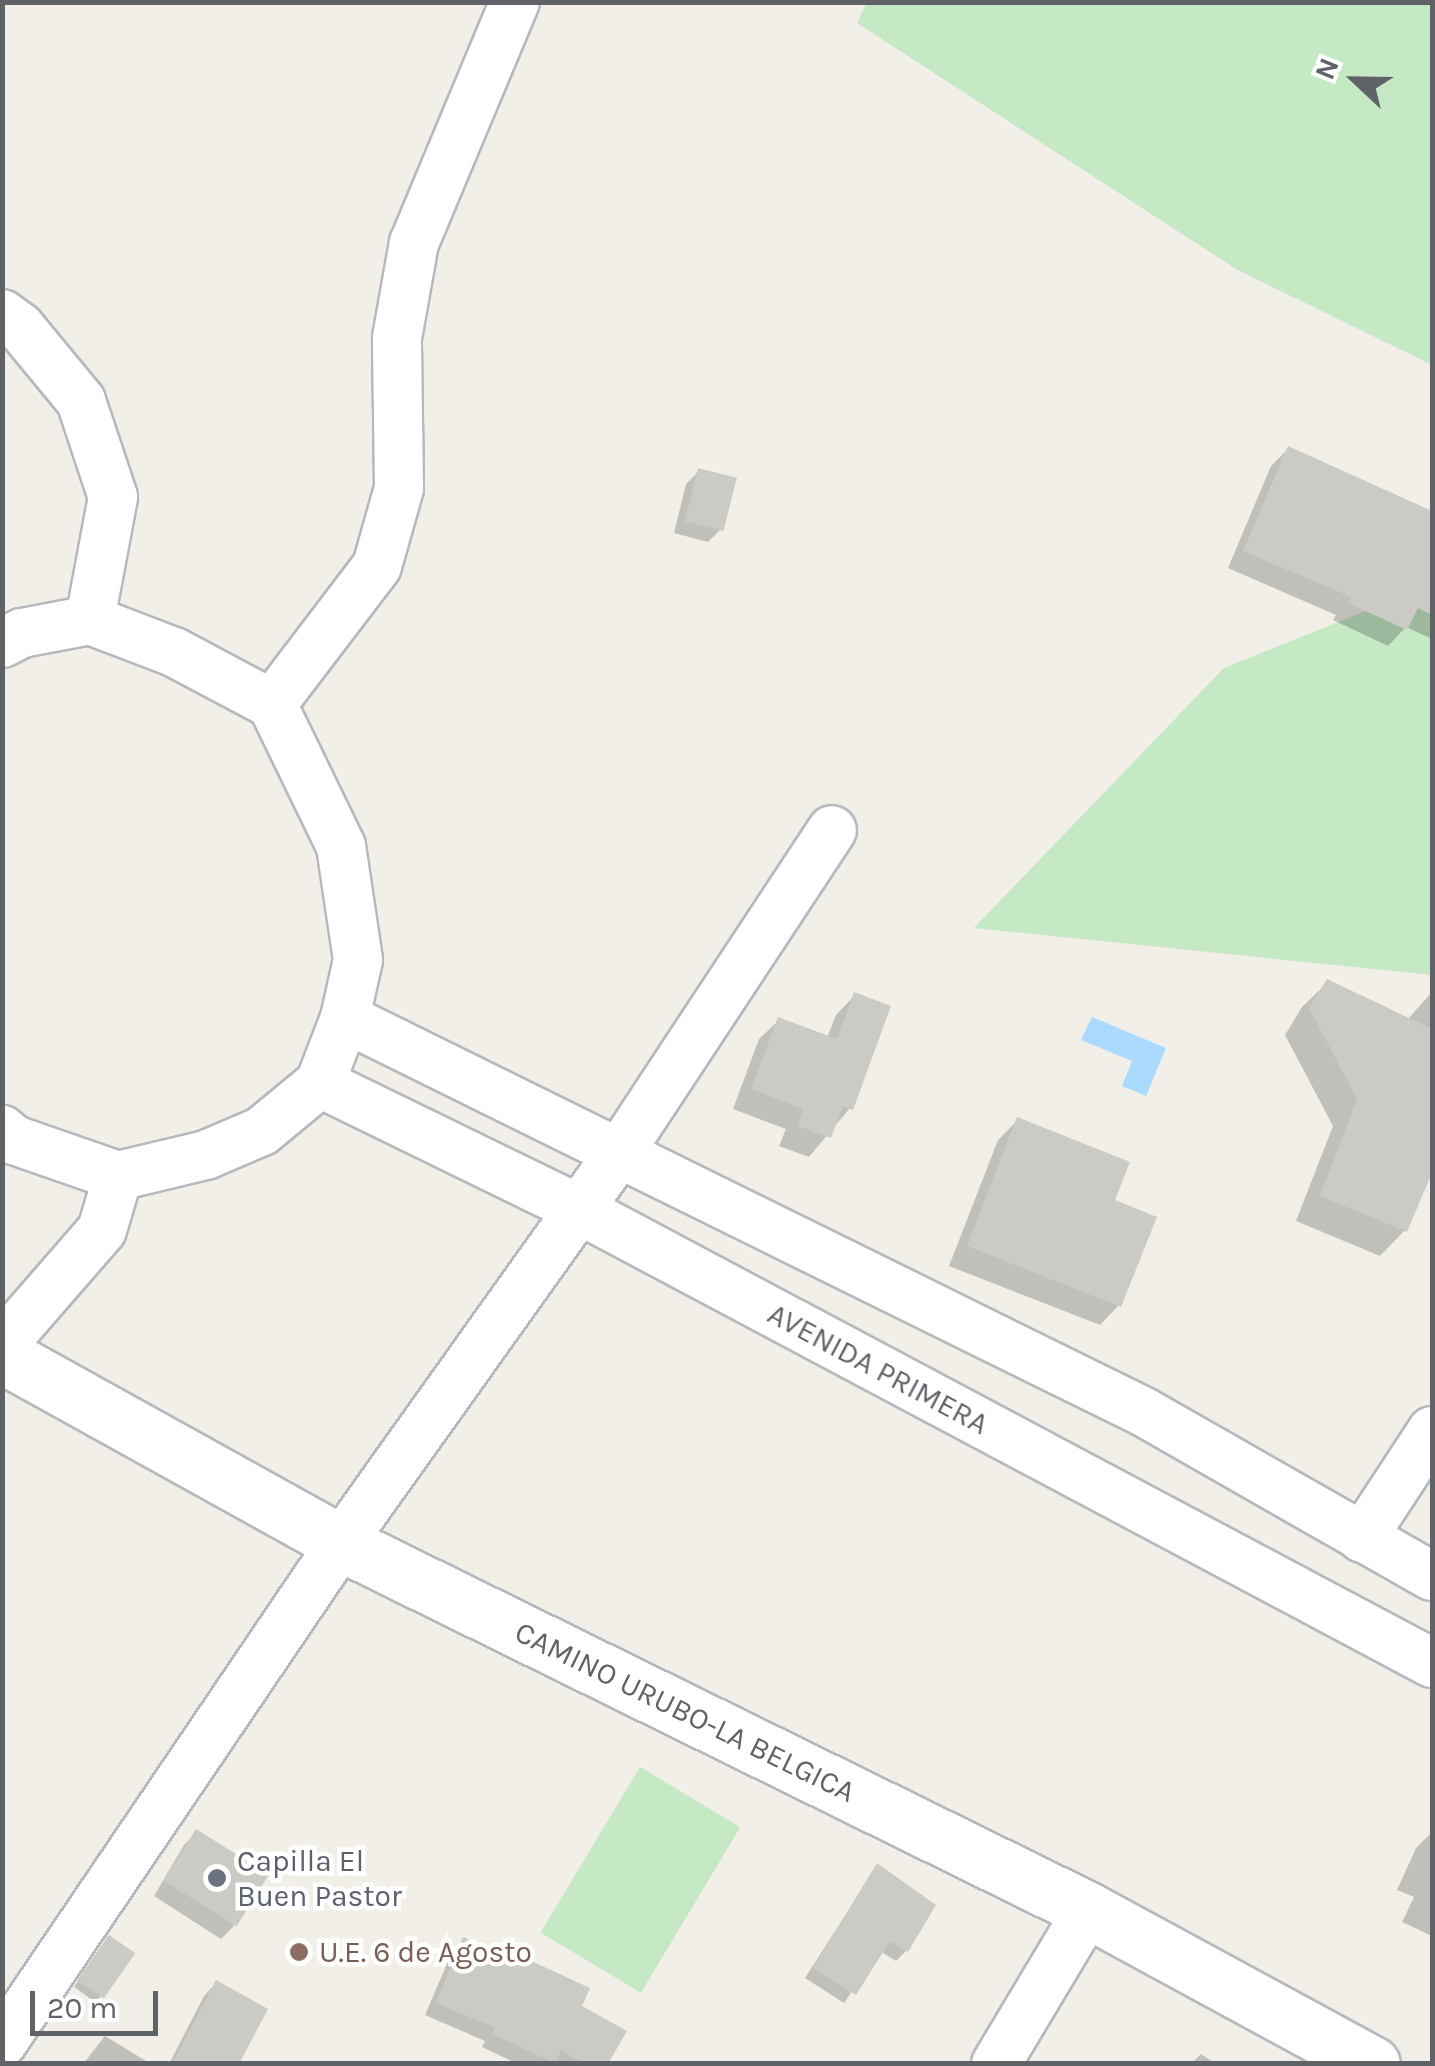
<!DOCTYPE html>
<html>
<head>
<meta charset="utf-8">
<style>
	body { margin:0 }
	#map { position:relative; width:1435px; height:2066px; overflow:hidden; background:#f1efe8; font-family:Karla,sans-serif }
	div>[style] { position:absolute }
	.green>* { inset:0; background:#c5e8c5; transform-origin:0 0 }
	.water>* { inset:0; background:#aadaff }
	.shadow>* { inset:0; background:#0003 }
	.building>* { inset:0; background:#cccac5; transform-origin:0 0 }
	.roads { filter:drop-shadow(2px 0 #b5b8bc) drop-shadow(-2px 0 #b5b8bc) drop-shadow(0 2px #b5b8bc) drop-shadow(0 -2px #b5b8bc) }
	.street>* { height:48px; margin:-24px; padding:0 24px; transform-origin:24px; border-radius:24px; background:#fff }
	.secondary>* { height:55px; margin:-27.5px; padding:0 27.5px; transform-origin:27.5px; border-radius:27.5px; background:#fff }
	.dots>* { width:28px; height:28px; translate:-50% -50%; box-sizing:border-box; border:5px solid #fff; border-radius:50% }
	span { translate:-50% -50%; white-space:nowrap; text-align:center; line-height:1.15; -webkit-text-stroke:9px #fff; paint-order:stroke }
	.street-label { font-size:30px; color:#5f6368 }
	.worship-label { font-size:30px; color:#5b616d }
	.left { translate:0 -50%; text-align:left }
	.education-label { font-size:30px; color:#785e54 }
	.frame { position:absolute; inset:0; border:5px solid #5f6368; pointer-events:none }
	.north { position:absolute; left:1305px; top:30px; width:100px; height:100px; -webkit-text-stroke:8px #fff; paint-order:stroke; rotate:292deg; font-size:28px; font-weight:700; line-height:40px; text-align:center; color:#5f6368 }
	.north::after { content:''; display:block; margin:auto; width:35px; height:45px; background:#5f6368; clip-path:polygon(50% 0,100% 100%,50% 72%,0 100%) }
	.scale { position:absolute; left:30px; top:1991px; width:128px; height:45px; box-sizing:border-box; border:5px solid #5f6368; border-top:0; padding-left:12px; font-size:30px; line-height:35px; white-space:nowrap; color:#5f6368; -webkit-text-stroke:8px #fff; paint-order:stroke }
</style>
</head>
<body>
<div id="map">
	<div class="green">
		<i style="clip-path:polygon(867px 2px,1432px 3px,1432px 365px,1236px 269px,857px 23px)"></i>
		<i style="clip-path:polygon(1432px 584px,1432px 975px,974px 928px,1224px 668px)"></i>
		<i style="left:640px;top:1767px;width:117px;height:193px;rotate:31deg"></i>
	</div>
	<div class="water">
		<i style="clip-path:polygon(1092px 1017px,1166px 1048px,1146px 1096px,1122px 1086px,1132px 1061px,1081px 1040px)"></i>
	</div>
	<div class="shadow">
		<i style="clip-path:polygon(1288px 449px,1432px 515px,1432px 639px,1406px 627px,1388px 646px,1333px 620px,1336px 615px,1228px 568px,1271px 466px)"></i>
		<i style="clip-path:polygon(699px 471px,721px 529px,708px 542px,674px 533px,686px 484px)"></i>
		<i style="clip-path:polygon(1328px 982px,1407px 1020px,1432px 992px,1432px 1167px,1405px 1230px,1380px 1256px,1296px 1221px,1333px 1126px,1285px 1035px,1302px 1007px)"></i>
		<i style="clip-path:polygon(855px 995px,850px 1108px,809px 1157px,779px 1146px,786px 1129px,733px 1109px,759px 1039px,779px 1020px,827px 1038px,836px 1015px)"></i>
		<i style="clip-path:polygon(1018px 1120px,1112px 1202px,1119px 1305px,1100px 1325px,949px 1266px,998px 1140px)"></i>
		<i style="clip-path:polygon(197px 1832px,234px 1926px,221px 1939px,154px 1896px,184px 1845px)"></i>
		<i style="clip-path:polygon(1432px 1832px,1432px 1936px,1402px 1922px,1414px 1897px,1397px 1890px,1416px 1848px)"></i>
		<i style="clip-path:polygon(877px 1866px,933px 1906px,906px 1951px,896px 1961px,880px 1951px,844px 2003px,805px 1978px)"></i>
		<i style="clip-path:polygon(464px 1940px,523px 1966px,578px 2007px,606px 2064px,518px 2064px,482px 2047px,485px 2041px,425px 2015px,452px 1952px)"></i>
		<i style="clip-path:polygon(103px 1944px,101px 1996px,95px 2002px,74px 1987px)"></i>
		<i style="clip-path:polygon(216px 1983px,236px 2064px,169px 2064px,204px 1996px)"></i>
		<i style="clip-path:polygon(105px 2036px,151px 2064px,83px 2064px)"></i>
		<i style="clip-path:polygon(1201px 2054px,1216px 2064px,1191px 2064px)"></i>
	</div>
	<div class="building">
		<i style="clip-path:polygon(1288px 446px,1432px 511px,1432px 615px,1418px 608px,1407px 630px,1348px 603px,1351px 597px,1243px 551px)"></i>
		<i style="left:698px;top:468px;width:40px;height:55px;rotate:14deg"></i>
		<i style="clip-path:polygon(1327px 979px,1432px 1029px,1432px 1173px,1407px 1232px,1320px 1196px,1357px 1099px,1309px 1008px)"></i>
		<i style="clip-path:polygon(854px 992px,891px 1006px,853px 1110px,843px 1106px,831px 1138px,797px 1126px,803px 1109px,751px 1089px,778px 1017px,837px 1039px)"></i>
		<i style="clip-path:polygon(1017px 1117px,1130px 1162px,1115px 1200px,1157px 1217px,1121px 1307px,967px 1246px)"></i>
		<i style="left:196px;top:1829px;width:86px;height:61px;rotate:32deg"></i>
		<i style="clip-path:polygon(877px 1863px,936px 1905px,908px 1952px,890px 1941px,856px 1995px,813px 1968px)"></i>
		<i style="left:109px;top:1935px;width:32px;height:55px;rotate:35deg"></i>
		<i style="clip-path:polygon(463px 1937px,525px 1964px,527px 1959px,590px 1988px,582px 2006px,627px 2031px,608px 2064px,585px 2064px,561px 2050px,555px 2063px,492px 2034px,495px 2028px,436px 2003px)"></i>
		<i style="clip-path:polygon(216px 1980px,268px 2009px,239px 2064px,172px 2064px)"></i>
	</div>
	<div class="roads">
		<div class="street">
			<i style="left:2px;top:314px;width:22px;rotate:36deg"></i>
			<i style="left:20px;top:327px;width:96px;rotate:50.5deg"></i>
			<i style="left:81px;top:401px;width:101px;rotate:71.6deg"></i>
			<i style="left:113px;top:497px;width:125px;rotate:100.6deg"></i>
			<i style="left:2px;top:643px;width:22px;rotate:-27deg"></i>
			<i style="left:22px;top:633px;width:69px;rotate:-10.8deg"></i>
			<i style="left:90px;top:620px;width:90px;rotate:20.9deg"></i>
			<i style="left:174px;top:652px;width:111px;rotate:28deg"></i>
			<i style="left:272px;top:704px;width:158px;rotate:64.1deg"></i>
			<i style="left:341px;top:846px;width:115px;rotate:81.5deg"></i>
			<i style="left:358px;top:960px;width:59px;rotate:102.6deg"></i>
			<i style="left:345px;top:1018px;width:70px;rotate:111deg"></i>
			<i style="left:320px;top:1083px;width:75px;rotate:140.4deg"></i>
			<i style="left:262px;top:1131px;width:61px;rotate:156.8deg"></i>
			<i style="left:206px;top:1155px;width:90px;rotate:166.6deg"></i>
			<i style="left:118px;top:1176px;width:110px;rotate:-160.9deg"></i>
			<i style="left:14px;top:1140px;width:16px;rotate:-140deg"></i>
			<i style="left:272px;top:704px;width:173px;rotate:-52.7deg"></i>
			<i style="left:377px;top:566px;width:81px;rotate:-74.2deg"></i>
			<i style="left:399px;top:488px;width:150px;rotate:-90.8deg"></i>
			<i style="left:397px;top:338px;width:97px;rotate:-79.9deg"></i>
			<i style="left:414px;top:243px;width:261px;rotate:-67.3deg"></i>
			<i style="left:345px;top:1018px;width:891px;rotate:26.25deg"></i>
			<i style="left:1144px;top:1412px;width:331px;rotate:29.7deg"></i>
			<i style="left:320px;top:1083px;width:289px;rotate:26deg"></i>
			<i style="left:580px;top:1210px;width:965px;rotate:28deg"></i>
			<i style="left:2px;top:1345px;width:152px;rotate:-49deg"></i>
			<i style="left:102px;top:1230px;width:56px;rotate:-73.5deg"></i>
			<i style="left:1362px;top:1538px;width:128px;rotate:-56.8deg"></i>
			<i style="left:2px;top:2043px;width:604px;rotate:-55.86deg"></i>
			<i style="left:341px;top:1543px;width:483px;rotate:-54.5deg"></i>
			<i style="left:621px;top:1150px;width:383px;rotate:-56.6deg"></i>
			<i style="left:996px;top:2064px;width:179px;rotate:-59.1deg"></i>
		</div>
		<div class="secondary">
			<i style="left:2px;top:1355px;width:388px;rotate:29deg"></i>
			<i style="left:341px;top:1543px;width:832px;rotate:26.16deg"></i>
			<i style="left:1088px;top:1910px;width:323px;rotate:28.5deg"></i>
		</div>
	</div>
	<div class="dots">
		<i style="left:217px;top:1878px;background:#6b7280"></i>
		<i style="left:299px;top:1952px;background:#8d6e63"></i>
	</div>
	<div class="street-label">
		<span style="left:878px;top:1369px;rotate:28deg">AVENIDA PRIMERA</span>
		<span style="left:685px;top:1712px;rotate:26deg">CAMINO URUBO-LA BELGICA</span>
	</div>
	<div class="worship-label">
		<span class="left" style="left:237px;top:1878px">Capilla El<br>Buen Pastor</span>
	</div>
	<div class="education-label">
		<span class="left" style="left:319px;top:1952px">U.E. 6 de Agosto</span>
	</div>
	<div class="frame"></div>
	<div class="north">N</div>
	<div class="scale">20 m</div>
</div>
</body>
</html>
